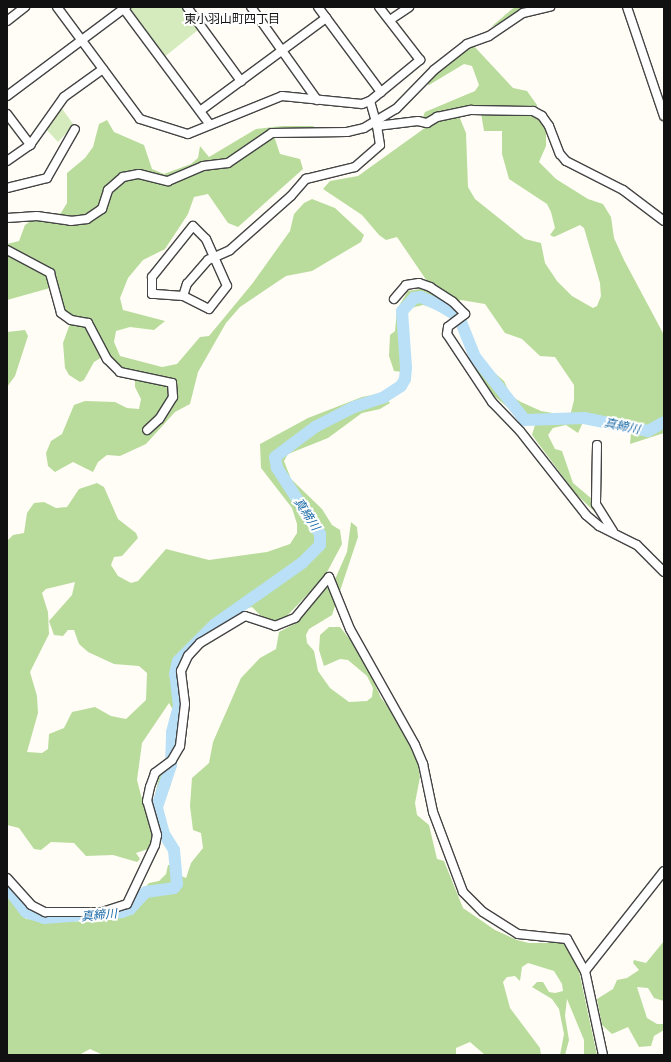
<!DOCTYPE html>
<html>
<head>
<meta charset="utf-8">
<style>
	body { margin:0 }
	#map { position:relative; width:671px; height:1062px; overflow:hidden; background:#fffdf5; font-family:Literata,"Noto Sans JP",serif }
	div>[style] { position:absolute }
	.green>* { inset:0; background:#d5ebbd }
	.forest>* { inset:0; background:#b9dc9c }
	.river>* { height:12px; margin:-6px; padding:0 6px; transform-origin:6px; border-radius:6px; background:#b9e0f7 }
	.roads { filter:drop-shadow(1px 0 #444) drop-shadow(-1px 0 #444) drop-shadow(0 1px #444) drop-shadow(0 -1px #444) }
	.minor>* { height:8px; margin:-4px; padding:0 4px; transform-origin:4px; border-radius:4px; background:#fff }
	span { translate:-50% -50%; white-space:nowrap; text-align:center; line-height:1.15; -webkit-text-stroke:4px #fff; paint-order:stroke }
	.neighbourhood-label { font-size:12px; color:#111 }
	.water-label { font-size:12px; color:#1768a6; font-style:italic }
	.frame { position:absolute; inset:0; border:8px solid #111; pointer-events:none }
</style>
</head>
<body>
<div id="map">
	<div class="green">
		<i style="clip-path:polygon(130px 7px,181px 7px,198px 30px,163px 58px,127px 9px)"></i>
		<i style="clip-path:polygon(60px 106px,74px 125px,58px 142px,45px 128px)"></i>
	</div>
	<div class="forest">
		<i style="clip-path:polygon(515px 7px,535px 7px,491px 27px,511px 10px)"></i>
		<i style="clip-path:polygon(472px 44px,513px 88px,527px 91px,537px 105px,534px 115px,542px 118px,546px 128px,546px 146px,539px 162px,556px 179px,588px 199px,603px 204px,611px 217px,614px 238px,624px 260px,664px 335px,664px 433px,630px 444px,631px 433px,612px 423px,584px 420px,578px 433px,566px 425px,553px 428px,548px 435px,555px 449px,562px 451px,573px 483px,592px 499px,596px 513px,576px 494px,532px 435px,535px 425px,525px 422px,493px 395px,476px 370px,475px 364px,482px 362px,504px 381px,511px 396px,521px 402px,541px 411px,570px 416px,574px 400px,574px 385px,555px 357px,540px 356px,522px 339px,505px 333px,485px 304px,461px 300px,450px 304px,448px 312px,423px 305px,411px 308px,405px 319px,403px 372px,394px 371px,389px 356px,390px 335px,395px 331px,397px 309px,408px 291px,426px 288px,429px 284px,397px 237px,386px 240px,379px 235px,362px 215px,323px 189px,330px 181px,358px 176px,429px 125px,459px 116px,466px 133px,468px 187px,475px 199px,525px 239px,541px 243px,545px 263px,557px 281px,572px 296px,593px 308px,597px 306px,601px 296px,600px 283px,584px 228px,580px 225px,554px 237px,550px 235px,555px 228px,551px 212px,547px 204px,509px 179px,502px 154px,502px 131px,484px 131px,480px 107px,422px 119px,425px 112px,475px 91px,479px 85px,472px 66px,464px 64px,429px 85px,424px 82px)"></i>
		<i style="clip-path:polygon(107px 120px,114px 132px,144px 145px,152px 169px,164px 174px,191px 164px,198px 158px,200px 146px,209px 157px,256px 129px,282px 126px,313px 126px,317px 129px,274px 136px,280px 154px,300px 159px,303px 169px,238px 227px,228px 223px,208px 194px,194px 197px,188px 214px,165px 249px,143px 260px,128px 278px,120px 298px,123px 310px,165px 321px,154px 330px,130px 327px,116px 331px,114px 342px,120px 356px,162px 367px,177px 364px,200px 337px,209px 336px,252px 284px,290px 231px,294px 214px,304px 203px,312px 199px,335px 208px,364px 235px,361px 242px,312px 271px,286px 276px,240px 307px,226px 323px,198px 372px,190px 404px,175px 412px,146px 444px,120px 456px,107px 455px,98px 462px,93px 472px,73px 462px,55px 472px,48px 466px,46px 453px,51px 441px,62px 434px,74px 405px,85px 401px,115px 402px,127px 408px,139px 409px,141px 399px,135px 387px,135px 375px,102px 357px,94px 362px,84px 380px,80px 382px,69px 375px,65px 368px,63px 343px,72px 318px,61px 305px,60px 290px,50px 288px,7px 300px,7px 244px,19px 241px,25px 225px,35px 218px,61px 213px,67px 203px,67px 173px,85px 158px,93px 147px,99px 124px)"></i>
		<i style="clip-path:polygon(25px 330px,28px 336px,15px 376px,7px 387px,7px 332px)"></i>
		<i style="clip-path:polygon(evenodd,382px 393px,390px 403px,380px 409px,362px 413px,328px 438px,288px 454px,284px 461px,291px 479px,322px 509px,332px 525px,340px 530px,342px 544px,325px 576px,284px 619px,275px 622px,260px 615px,252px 607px,245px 609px,188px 644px,173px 663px,172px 689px,182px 708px,174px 756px,166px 759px,173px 710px,169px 703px,142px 743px,137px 780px,144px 807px,152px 808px,159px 777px,167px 769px,172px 770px,171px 784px,163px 804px,162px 838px,151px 848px,136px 853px,140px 859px,137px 862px,113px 855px,86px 856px,74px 843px,51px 842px,41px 850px,34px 849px,19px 828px,7px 825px,7px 541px,13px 535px,24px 533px,27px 513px,34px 503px,44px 502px,56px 508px,67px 507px,79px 489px,97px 483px,104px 487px,118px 519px,136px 533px,138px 538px,122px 556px,114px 557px,111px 565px,118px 576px,131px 583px,138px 581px,166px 549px,209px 560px,267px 552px,290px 544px,297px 533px,297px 524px,292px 508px,261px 468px,260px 444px,308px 418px,362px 397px,382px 393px,75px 582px,72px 595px,49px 621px,54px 635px,63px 636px,68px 630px,74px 630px,79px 644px,88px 652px,114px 664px,139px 666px,147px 673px,146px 700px,126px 719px,111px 716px,95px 707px,72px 712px,64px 728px,49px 734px,48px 749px,42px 753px,27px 752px,38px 713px,37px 696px,30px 672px,49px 634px,48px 612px,42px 593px,46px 589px,75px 582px)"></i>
		<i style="clip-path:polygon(351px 522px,357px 527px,358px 537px,332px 615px,309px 629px,306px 635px,307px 643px,314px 651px,318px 671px,330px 688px,349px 702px,367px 701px,372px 697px,373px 688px,367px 676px,348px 660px,340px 659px,324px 666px,319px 650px,320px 635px,329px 627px,340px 627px,361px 653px,381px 698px,394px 714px,417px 760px,420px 777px,415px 803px,417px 815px,429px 825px,437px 859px,444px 861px,463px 908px,495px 930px,517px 940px,529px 943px,565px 943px,577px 962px,597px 1055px,584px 1055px,584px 1040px,567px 999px,565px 1016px,569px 1040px,565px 1055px,560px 1055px,564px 1034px,559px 1009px,552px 999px,532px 987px,537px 982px,543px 982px,549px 992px,555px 993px,563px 991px,562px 984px,554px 971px,528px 963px,522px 967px,520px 981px,515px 976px,507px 977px,503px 982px,510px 1008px,540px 1048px,541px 1055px,485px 1055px,470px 1042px,456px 1048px,456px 1055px,103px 1055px,90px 1049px,79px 1055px,7px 1055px,7px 896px,26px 919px,89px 922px,126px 915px,138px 906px,142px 891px,149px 883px,159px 881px,166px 874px,168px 865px,174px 865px,176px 874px,186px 878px,191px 863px,203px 848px,201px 833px,193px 830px,190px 806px,192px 778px,209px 763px,213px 742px,241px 678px,260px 658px,276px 649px,279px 632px,298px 622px,336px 577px,347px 552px)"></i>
		<i style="clip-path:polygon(664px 941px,664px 1001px,654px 998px,648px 988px,637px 987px,647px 1018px,657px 1024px,664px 1024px,664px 1030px,654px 1036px,651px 1046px,639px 1047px,628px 1027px,612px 1034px,602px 1025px,597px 999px,613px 989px,617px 980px,627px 978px,639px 970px,633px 963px,634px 960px,646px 963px)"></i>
	</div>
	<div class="river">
		<i style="left:7px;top:887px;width:31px;rotate:53deg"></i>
		<i style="left:26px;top:912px;width:19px;rotate:18deg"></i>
		<i style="left:44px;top:918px;width:78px;rotate:-4.4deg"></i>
		<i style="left:122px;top:912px;width:9px;rotate:-21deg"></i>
		<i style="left:130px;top:909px;width:23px;rotate:-47deg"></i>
		<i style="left:146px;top:892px;width:28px;rotate:-8deg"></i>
		<i style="left:174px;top:888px;width:5px;rotate:-53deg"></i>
		<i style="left:177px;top:884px;width:34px;rotate:-95deg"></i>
		<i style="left:174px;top:850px;width:19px;rotate:-122deg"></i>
		<i style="left:164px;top:834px;width:28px;rotate:-105deg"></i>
		<i style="left:157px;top:807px;width:44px;rotate:-71.6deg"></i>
		<i style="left:171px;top:765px;width:33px;rotate:-88deg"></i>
		<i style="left:172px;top:732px;width:28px;rotate:-75deg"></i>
		<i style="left:179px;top:705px;width:31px;rotate:-97deg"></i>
		<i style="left:175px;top:674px;width:13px;rotate:-77deg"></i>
		<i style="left:178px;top:661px;width:51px;rotate:-45deg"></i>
		<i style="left:214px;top:625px;width:108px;rotate:-35.2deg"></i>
		<i style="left:302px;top:563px;width:25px;rotate:-45deg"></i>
		<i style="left:320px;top:545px;width:11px;rotate:-90deg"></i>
		<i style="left:320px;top:534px;width:79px;rotate:-123.1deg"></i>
		<i style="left:277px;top:468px;width:11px;rotate:-100deg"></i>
		<i style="left:275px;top:457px;width:50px;rotate:-36.9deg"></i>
		<i style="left:315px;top:427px;width:44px;rotate:-27.1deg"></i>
		<i style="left:354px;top:407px;width:32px;rotate:-18deg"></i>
		<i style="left:384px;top:397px;width:20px;rotate:-33deg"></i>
		<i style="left:401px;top:386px;width:8px;rotate:-60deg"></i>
		<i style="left:405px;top:379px;width:12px;rotate:-85deg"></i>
		<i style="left:406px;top:367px;width:56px;rotate:-94.1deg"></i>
		<i style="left:402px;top:311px;width:18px;rotate:-47deg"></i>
		<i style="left:414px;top:298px;width:7px;rotate:-8deg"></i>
		<i style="left:421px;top:297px;width:22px;rotate:24deg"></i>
		<i style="left:441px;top:306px;width:21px;rotate:31deg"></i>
		<i style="left:459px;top:317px;width:43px;rotate:68.2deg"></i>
		<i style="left:475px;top:357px;width:80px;rotate:51.6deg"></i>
		<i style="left:525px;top:420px;width:59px;rotate:-1.9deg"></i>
		<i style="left:584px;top:418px;width:65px;rotate:11.5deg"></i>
		<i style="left:648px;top:431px;width:18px;rotate:-29deg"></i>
	</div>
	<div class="roads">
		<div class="minor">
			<i style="left:57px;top:7px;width:139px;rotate:53.5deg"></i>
			<i style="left:140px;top:119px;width:50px;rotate:17.4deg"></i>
			<i style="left:188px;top:134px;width:101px;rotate:-22deg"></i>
			<i style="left:282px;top:96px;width:80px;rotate:5.7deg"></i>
			<i style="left:362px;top:104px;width:9px;rotate:-21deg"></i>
			<i style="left:370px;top:101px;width:65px;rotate:-39.4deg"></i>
			<i style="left:420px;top:60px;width:67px;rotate:-127.7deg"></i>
			<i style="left:187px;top:7px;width:92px;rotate:53.9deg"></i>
			<i style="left:251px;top:7px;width:114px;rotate:54.6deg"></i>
			<i style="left:318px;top:7px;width:106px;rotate:53.5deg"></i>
			<i style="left:627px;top:7px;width:115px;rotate:71.3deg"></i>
			<i style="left:124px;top:9px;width:144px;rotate:53.4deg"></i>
			<i style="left:390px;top:20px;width:23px;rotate:-34deg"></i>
			<i style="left:7px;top:21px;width:23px;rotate:-38deg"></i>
			<i style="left:7px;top:96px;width:149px;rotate:-36.8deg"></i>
			<i style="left:370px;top:101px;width:26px;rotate:74deg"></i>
			<i style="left:377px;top:126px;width:41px;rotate:-7deg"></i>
			<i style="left:418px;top:121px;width:9px;rotate:13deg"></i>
			<i style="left:427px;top:123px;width:12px;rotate:-31deg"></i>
			<i style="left:437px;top:117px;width:35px;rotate:-12deg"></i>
			<i style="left:471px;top:110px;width:62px;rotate:0.9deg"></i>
			<i style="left:533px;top:111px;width:10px;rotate:29deg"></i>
			<i style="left:542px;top:116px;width:12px;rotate:55deg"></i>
			<i style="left:549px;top:126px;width:30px;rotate:69deg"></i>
			<i style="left:560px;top:154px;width:9px;rotate:49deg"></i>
			<i style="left:566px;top:161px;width:64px;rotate:27deg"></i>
			<i style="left:623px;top:190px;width:51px;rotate:37.1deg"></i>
			<i style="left:200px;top:111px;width:157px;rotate:-36.4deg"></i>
			<i style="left:7px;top:114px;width:39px;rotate:53deg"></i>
			<i style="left:7px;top:161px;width:28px;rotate:-35deg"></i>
			<i style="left:30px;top:145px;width:59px;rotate:-54.7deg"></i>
			<i style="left:64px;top:97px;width:48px;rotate:-35.7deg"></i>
			<i style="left:7px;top:188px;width:41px;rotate:-14deg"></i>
			<i style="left:47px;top:178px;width:56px;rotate:-60.3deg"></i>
			<i style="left:7px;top:218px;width:30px;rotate:-4deg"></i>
			<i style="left:37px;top:216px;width:34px;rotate:8deg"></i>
			<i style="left:71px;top:221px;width:16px;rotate:-7deg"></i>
			<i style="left:87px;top:219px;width:18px;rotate:-34deg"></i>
			<i style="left:102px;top:209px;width:20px;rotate:-72deg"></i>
			<i style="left:108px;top:190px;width:20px;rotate:-41deg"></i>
			<i style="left:123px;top:177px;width:16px;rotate:-11deg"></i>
			<i style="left:139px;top:174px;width:30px;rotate:14deg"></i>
			<i style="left:168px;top:181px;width:38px;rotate:-23deg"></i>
			<i style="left:203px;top:166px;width:25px;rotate:-7deg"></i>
			<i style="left:228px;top:163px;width:53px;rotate:-34.3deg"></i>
			<i style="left:272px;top:133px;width:75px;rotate:-0.8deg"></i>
			<i style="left:347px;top:132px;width:17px;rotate:-13deg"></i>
			<i style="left:364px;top:128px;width:37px;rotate:-31deg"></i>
			<i style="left:396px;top:109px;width:54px;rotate:-45.7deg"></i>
			<i style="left:434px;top:70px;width:42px;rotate:-38.2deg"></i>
			<i style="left:467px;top:44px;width:23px;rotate:-20deg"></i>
			<i style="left:489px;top:36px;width:41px;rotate:-34.1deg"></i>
			<i style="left:523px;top:13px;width:28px;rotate:-13deg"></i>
			<i style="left:193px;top:226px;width:18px;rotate:45deg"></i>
			<i style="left:206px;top:239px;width:51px;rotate:65.9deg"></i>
			<i style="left:227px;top:286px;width:29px;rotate:128deg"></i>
			<i style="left:209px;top:309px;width:29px;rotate:-153deg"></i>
			<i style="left:183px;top:296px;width:31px;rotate:-176deg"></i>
			<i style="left:152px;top:294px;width:17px;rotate:-90deg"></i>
			<i style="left:152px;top:277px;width:65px;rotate:-51.2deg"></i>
			<i style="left:7px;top:250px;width:49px;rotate:28.1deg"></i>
			<i style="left:50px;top:273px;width:41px;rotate:74.6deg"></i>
			<i style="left:61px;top:313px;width:12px;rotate:35deg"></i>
			<i style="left:71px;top:320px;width:17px;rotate:10deg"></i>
			<i style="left:88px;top:323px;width:41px;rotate:62.2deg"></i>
			<i style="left:107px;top:359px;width:18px;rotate:45deg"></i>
			<i style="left:120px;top:372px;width:53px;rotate:11.9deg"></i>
			<i style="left:172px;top:383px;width:14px;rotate:86deg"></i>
			<i style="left:173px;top:397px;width:26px;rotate:122deg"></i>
			<i style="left:159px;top:419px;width:16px;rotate:137deg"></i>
			<i style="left:183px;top:296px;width:13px;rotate:-72deg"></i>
			<i style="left:187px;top:284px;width:32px;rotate:-49deg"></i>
			<i style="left:208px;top:260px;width:24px;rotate:-24deg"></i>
			<i style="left:230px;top:250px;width:81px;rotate:-41.5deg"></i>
			<i style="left:291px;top:196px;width:23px;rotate:-49deg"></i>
			<i style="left:306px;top:179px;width:50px;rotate:-13.8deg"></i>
			<i style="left:355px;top:167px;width:33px;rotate:-41deg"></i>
			<i style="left:380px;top:145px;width:19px;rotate:-99deg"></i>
			<i style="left:394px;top:299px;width:18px;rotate:-49deg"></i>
			<i style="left:406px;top:285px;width:13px;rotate:-9deg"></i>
			<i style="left:419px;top:283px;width:12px;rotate:20deg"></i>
			<i style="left:430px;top:287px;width:27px;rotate:33deg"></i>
			<i style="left:453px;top:302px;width:17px;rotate:45deg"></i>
			<i style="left:465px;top:314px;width:21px;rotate:143deg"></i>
			<i style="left:448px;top:327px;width:7px;rotate:98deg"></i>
			<i style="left:447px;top:334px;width:82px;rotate:56.5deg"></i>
			<i style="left:492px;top:402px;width:40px;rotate:46deg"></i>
			<i style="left:520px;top:431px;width:107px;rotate:51.8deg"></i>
			<i style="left:586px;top:515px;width:17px;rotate:40deg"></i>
			<i style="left:599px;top:526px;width:42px;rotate:26.6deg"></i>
			<i style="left:637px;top:545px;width:38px;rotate:45deg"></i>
			<i style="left:597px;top:445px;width:59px;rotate:91deg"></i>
			<i style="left:596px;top:504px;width:32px;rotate:58deg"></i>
			<i style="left:329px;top:577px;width:56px;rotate:68deg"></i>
			<i style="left:350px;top:629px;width:133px;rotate:60.7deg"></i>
			<i style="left:415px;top:745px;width:21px;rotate:67deg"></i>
			<i style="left:423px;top:764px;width:49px;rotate:78.2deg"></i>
			<i style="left:433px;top:812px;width:85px;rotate:69.4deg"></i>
			<i style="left:463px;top:892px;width:28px;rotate:45deg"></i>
			<i style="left:483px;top:912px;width:41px;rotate:32.2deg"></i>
			<i style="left:518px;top:934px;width:49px;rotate:5.8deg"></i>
			<i style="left:567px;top:939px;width:37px;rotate:61deg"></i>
			<i style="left:585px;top:971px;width:86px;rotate:77.9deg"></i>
			<i style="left:7px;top:878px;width:36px;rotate:48deg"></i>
			<i style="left:31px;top:905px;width:16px;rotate:27deg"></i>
			<i style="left:45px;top:912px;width:57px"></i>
			<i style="left:102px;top:912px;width:26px;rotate:-18deg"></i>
			<i style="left:127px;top:904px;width:65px;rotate:-64.6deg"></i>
			<i style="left:155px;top:845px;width:10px;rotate:-79deg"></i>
			<i style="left:157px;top:835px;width:35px;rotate:-106deg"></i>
			<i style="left:147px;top:801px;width:14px;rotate:-78deg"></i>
			<i style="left:150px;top:787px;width:15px;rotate:-70deg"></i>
			<i style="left:155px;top:773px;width:21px;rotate:-37deg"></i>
			<i style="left:172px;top:760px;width:16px;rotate:-60deg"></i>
			<i style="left:180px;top:746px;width:42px;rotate:-83.2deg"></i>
			<i style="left:185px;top:704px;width:33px;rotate:-97deg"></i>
			<i style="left:181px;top:671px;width:17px;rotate:-65deg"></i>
			<i style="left:188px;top:656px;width:18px;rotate:-47deg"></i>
			<i style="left:200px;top:643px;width:52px;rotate:-31deg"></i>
			<i style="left:245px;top:616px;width:32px;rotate:18deg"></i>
			<i style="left:275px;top:626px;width:22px;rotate:-22deg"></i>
			<i style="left:295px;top:618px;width:53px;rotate:-50.3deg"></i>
			<i style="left:585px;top:971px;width:127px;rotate:-51.7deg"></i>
		</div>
	</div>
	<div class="neighbourhood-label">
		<span style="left:232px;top:19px">東小羽山町四丁目</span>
	</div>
	<div class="water-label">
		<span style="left:622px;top:426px;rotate:12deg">真締川</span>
		<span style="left:307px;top:514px;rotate:57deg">真締川</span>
		<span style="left:99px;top:915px;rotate:-5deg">真締川</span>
	</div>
	<div class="frame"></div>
</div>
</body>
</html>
